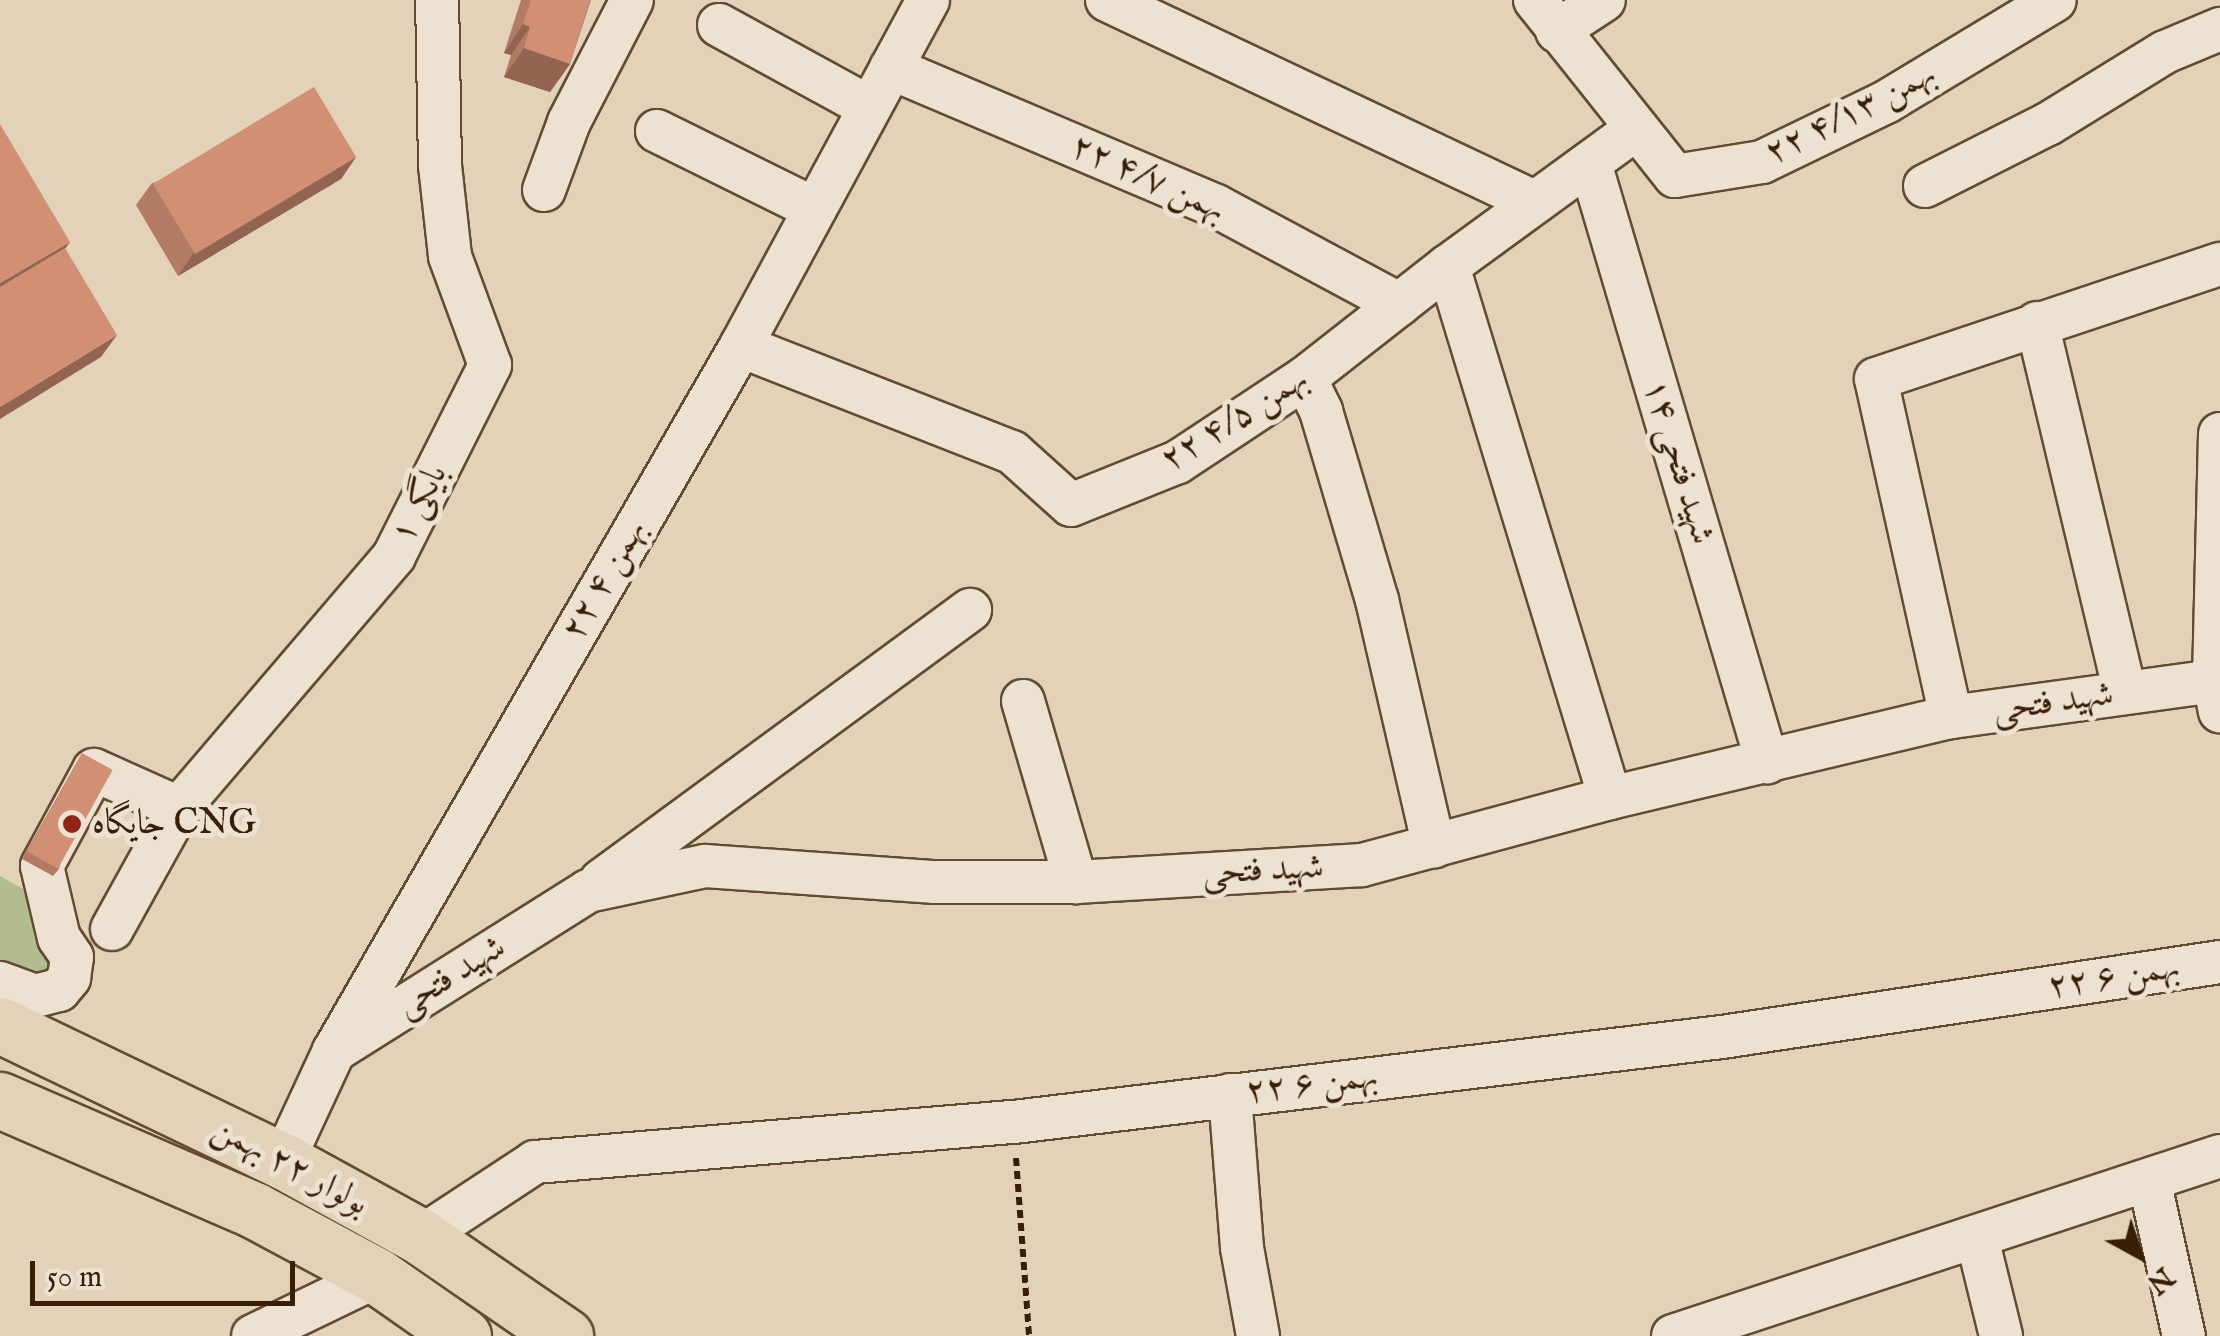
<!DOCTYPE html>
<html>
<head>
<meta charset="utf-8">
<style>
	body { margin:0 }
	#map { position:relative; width:2220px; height:1336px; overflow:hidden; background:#e3d2b9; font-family:"IM FELL English",Amiri,serif }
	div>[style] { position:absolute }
	.green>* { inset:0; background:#b3bc90 }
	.path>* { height:6px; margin-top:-3px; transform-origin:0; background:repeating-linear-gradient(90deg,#381e04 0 8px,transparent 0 13px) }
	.roads { filter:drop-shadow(2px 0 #634b31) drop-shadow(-2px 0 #634b31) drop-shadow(0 2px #634b31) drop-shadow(0 -2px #634b31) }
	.minor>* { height:42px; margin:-21px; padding:0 21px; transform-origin:21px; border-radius:21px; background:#ede2d2 }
	.major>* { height:55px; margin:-27.5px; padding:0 27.5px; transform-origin:27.5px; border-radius:27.5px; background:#e3d2b9 }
	.wall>* { inset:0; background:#b47b64 }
	.shaded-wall>* { inset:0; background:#926451 }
	.building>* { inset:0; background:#d18f74; transform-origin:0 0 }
	.dots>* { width:28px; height:28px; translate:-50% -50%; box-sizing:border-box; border:5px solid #ede2d2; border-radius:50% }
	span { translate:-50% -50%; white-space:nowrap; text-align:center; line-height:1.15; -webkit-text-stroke:10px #ede2d2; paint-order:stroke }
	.street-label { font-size:35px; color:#381e04 }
	.poi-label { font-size:35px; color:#381e04 }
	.left { translate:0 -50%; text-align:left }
	.north { position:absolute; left:2090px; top:1206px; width:100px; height:100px; -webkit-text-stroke:8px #ede2d2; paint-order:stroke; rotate:140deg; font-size:28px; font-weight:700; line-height:40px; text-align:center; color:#381e04 }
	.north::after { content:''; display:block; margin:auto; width:35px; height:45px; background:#381e04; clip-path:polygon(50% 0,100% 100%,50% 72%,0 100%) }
	.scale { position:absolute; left:30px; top:1261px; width:265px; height:45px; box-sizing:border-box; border:5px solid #381e04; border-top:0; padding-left:12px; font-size:30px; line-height:35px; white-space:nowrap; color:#381e04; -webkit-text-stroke:8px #ede2d2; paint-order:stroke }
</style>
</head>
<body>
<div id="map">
	<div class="green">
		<i style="clip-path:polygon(0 876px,25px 890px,54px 954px,55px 984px,0 974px)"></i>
	</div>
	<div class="path">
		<i style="left:1016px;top:1158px;width:178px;rotate:85.8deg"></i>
	</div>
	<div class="roads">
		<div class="minor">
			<i style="left:1107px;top:0;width:473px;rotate:25.3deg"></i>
			<i style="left:1535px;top:0;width:225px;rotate:51.5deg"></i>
			<i style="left:1675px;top:176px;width:88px;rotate:-9.1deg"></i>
			<i style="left:1762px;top:162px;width:138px;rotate:-25.8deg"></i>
			<i style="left:1886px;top:102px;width:197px;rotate:-31.1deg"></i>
			<i style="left:719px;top:25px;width:171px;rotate:28.7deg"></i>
			<i style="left:1557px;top:31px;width:56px;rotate:-33.4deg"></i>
			<i style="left:891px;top:68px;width:353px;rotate:23deg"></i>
			<i style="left:1216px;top:206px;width:208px;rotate:28.2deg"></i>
			<i style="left:657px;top:131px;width:176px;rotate:26.3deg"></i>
			<i style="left:1590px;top:163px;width:625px;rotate:73.54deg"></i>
			<i style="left:1925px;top:186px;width:138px;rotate:-26.8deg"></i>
			<i style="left:2048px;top:124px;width:137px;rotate:-31.6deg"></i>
			<i style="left:2165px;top:52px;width:60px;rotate:-22.7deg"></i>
			<i style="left:544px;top:190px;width:72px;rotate:-69.8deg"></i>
			<i style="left:569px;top:122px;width:137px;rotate:-62.7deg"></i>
			<i style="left:1448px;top:266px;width:556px;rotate:73.06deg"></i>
			<i style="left:2037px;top:323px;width:380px;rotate:76.6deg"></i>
			<i style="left:741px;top:346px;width:291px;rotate:21.4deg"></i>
			<i style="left:1012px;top:452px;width:79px;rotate:41.9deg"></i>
			<i style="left:1071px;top:505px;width:115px;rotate:-21.9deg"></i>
			<i style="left:1178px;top:462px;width:152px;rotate:-33.5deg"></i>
			<i style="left:1305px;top:378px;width:182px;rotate:-38.1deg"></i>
			<i style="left:1448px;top:266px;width:233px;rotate:-36.1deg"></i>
			<i style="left:1305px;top:378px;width:37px;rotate:64deg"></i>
			<i style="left:1321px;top:411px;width:197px;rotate:73.5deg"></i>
			<i style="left:1377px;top:600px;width:253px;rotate:77deg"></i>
			<i style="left:2220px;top:434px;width:247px;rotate:91.4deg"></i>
			<i style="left:2214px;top:681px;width:31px;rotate:79deg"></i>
			<i style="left:1023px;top:701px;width:189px;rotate:73.7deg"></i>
			<i style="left:1951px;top:717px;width:346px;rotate:-102.5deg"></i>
			<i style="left:1876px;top:379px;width:363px;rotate:-18.5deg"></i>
			<i style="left:601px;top:881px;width:458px;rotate:-36.3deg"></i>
			<i style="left:112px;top:929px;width:138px;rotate:-61deg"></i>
			<i style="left:179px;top:808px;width:331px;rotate:-49.5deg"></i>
			<i style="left:394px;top:556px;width:214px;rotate:-63.3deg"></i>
			<i style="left:490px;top:365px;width:116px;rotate:-110.2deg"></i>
			<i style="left:450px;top:256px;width:91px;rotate:-96.3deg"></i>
			<i style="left:440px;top:166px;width:166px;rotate:-91deg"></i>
			<i style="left:0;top:983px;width:37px;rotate:20deg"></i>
			<i style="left:35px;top:996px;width:25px;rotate:-14deg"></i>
			<i style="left:59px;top:990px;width:16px;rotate:-50deg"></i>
			<i style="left:69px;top:978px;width:21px;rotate:-82deg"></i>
			<i style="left:72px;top:957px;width:23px;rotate:-124deg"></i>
			<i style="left:59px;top:938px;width:74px;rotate:-103.3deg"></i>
			<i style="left:42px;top:866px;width:109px;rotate:-61.6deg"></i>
			<i style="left:94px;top:770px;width:93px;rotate:24.1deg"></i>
			<i style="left:334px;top:1051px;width:300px;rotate:-32.2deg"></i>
			<i style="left:588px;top:891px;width:120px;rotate:-12.1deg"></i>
			<i style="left:705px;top:866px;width:231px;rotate:4deg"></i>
			<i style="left:935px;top:882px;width:141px"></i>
			<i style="left:1076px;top:882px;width:287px;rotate:-3.4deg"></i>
			<i style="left:1362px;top:865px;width:257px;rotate:-15.1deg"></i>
			<i style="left:1610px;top:798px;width:350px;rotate:-13.4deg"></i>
			<i style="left:1951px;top:717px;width:272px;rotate:-7.8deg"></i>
			<i style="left:1230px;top:1095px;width:153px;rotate:85.5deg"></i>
			<i style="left:1242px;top:1248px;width:89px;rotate:79.7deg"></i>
			<i style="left:283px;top:1161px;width:121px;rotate:-65.1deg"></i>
			<i style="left:334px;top:1051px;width:814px;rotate:-60deg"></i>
			<i style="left:741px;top:346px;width:393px;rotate:-61.6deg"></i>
			<i style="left:2149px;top:1180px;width:160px;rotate:77.4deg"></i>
			<i style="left:421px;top:1237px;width:136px;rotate:-33.3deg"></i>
			<i style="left:535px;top:1162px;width:481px;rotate:-4.8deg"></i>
			<i style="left:1014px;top:1122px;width:713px;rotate:-6.85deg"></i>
			<i style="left:1722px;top:1037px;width:504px;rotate:-8.56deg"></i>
			<i style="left:1977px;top:1238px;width:101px;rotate:76.2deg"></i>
			<i style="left:253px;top:1336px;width:138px;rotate:-25.8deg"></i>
			<i style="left:1673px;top:1336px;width:576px;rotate:-18.21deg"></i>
		</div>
		<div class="major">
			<i style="left:0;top:1025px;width:314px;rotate:25.7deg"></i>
			<i style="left:283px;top:1161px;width:158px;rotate:28.8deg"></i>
			<i style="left:421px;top:1237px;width:175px;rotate:34.5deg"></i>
			<i style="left:0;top:1100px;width:277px;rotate:23.4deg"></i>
			<i style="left:254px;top:1210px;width:140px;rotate:28.2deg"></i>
			<i style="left:377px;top:1276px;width:105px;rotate:34.9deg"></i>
		</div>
	</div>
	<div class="wall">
		<i style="clip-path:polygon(521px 0,591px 0,570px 64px,550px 92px,504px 77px,511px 55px,504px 53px)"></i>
		<i style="clip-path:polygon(356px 157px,341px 179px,178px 276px,136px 205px,152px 183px)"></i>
		<i style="clip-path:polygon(82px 753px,59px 869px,53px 876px,22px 859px)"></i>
	</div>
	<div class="shaded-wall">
		<i style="clip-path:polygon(523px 24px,530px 27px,511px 55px,504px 53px)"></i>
		<i style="clip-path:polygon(524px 48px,570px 64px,550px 92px,504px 77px)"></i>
		<i style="clip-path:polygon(356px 157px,341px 179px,178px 276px,193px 254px)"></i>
		<i style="clip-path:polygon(70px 242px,50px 270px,0 300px,0 283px)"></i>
		<i style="clip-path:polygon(117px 335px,101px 357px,0 419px,0 407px)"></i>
	</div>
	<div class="building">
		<i style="clip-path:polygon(531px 0,590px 0,570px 64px,524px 48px,530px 27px,523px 24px)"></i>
		<i style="left:314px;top:87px;width:82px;height:188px;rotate:59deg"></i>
		<i style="clip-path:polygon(0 124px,70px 242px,0 283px)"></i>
		<i style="clip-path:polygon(65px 248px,117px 335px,0 407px,0 287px)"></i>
		<i style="left:82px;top:753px;width:35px;height:113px;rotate:29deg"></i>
	</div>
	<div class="dots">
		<i style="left:72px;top:824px;background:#8f2418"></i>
	</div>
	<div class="street-label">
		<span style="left:1851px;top:114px;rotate:-27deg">۲۲ بهمن ۴/۱۳</span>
		<span style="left:1148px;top:179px;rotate:24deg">۲۲ بهمن ۴/۷</span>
		<span style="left:1235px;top:420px;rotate:-32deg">۲۲ بهمن ۴/۵</span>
		<span style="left:1678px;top:462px;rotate:73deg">شهید فتحی ۱۴</span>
		<span style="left:420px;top:504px;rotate:-63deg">بایگی ۱</span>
		<span style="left:605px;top:580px;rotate:-60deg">۲۲ بهمن ۴</span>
		<span style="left:2053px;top:703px;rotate:-8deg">شهید فتحی</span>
		<span style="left:1263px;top:871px;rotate:-3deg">شهید فتحی</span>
		<span style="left:451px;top:977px;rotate:-32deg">شهید فتحی</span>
		<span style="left:2114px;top:978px;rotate:-9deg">۲۲ بهمن ۶</span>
		<span style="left:1312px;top:1085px;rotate:-7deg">۲۲ بهمن ۶</span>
		<span style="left:290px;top:1167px;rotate:28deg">بولوار ۲۲ بهمن</span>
	</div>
	<div class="poi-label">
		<span class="left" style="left:92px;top:824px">جایگاه CNG</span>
	</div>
	<div class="north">N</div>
	<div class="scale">50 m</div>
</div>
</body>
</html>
